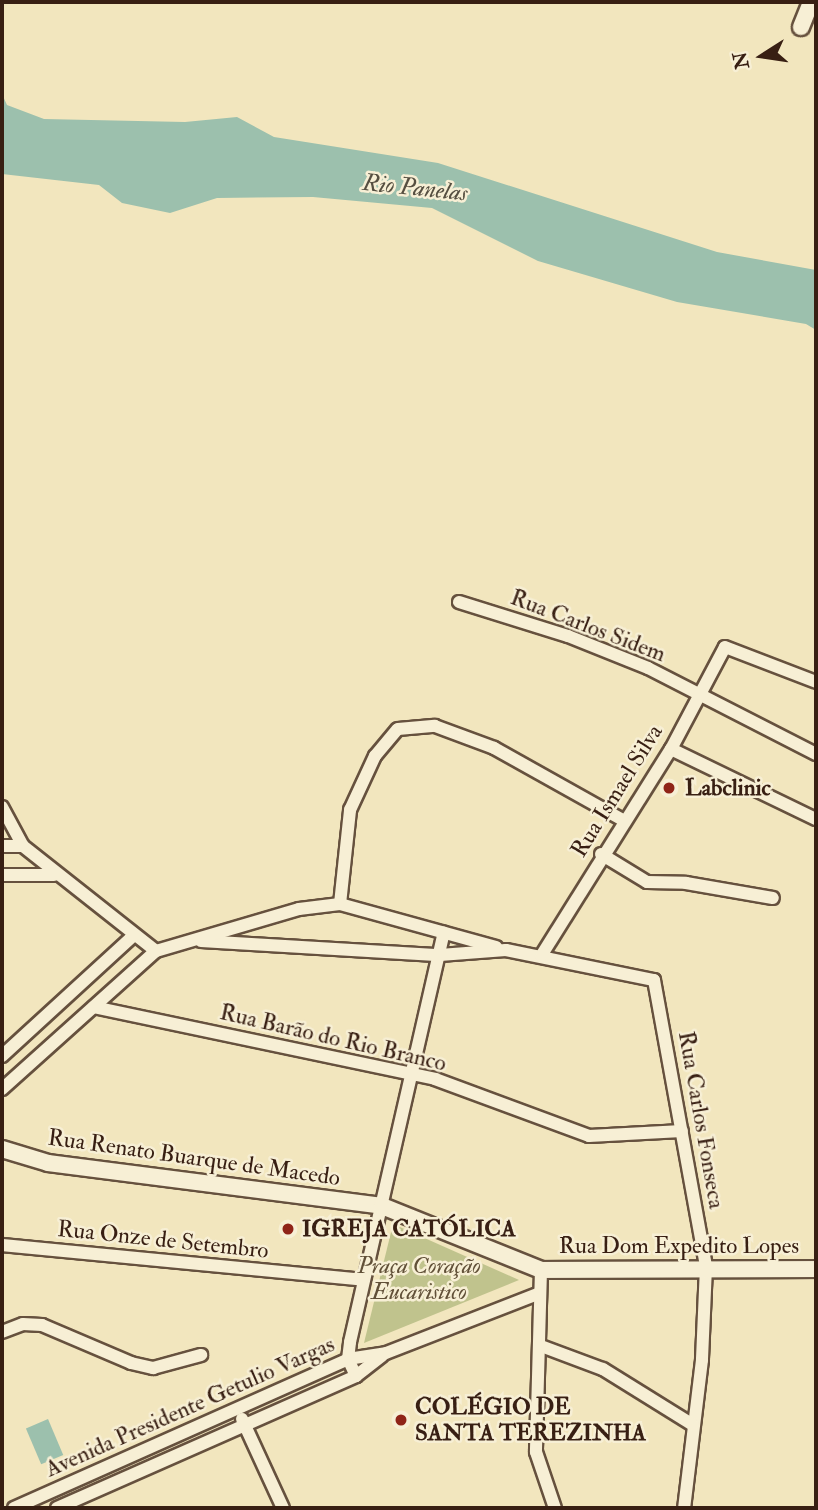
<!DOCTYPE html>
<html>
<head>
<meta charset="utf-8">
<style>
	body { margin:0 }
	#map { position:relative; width:818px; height:1510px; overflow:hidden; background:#f2e6be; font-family:"IM FELL Double Pica",serif }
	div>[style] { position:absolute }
	.green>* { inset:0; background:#c0c38d }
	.water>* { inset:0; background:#9cc0ad; transform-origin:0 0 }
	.roads { filter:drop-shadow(2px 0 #66513e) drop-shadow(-2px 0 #66513e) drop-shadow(0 2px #66513e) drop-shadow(0 -2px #66513e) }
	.minor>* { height:12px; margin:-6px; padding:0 6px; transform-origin:6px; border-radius:6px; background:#f7efd5 }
	.tertiary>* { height:16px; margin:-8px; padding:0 8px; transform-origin:8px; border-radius:8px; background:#f7efd5 }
	.dots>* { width:19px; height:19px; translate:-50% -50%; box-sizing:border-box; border:4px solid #f7efd5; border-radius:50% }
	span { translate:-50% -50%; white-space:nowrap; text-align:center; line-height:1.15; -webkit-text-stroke:5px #f7efd5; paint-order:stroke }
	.street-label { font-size:23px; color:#381f13 }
	.poi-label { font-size:23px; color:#381f13; font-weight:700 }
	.left { translate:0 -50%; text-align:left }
	.park-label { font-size:23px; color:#615038; font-style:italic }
	.water-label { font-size:24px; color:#564f41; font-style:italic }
	.frame { position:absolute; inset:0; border:4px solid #381f13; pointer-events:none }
	.north { position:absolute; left:727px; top:21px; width:70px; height:70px; -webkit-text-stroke:5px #f7efd5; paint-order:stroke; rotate:258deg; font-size:19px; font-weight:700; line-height:28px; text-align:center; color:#381f13 }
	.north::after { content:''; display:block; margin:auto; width:24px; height:32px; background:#381f13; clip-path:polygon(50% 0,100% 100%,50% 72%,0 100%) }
</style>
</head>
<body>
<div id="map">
	<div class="green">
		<i style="clip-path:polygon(393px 1224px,519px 1280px,364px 1343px)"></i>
	</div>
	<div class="water">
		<i style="clip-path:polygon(2px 94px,7px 105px,44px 119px,185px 122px,237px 117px,274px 137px,438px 163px,717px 252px,816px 270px,816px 330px,806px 324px,677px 302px,538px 261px,432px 208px,313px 197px,217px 198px,170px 213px,122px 203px,99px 185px,2px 174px)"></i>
		<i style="left:48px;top:1419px;width:39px;height:24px;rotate:67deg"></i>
	</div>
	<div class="roads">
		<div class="minor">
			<i style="left:459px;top:602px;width:114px;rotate:17.3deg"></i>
			<i style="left:568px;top:636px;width:86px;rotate:21.8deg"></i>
			<i style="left:648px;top:668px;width:189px;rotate:27.1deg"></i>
			<i style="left:671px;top:749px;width:161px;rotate:25.8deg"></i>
			<i style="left:2px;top:807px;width:44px;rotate:61.7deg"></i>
			<i style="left:23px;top:846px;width:169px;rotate:38.3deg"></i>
			<i style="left:2px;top:846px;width:21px"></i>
			<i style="left:601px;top:854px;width:54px;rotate:31.3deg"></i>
			<i style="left:647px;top:882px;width:39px;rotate:1deg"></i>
			<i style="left:686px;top:883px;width:88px;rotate:9.8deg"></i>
			<i style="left:2px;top:875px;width:52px"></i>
			<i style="left:340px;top:904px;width:95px;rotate:-83.9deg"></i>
			<i style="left:350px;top:810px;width:60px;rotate:-65.2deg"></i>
			<i style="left:375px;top:756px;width:35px;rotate:-50deg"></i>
			<i style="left:398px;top:729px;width:37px;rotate:-5deg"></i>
			<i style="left:435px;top:726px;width:63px;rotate:20.4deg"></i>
			<i style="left:494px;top:748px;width:148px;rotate:29.2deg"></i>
			<i style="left:201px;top:941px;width:239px;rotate:3.4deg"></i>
			<i style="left:440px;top:955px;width:66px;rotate:-4.3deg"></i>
			<i style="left:506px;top:950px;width:151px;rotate:11.5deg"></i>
			<i style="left:654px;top:980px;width:292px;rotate:79.7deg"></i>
			<i style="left:706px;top:1267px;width:93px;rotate:92.5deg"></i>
			<i style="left:702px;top:1360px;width:149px;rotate:96.9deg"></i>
			<i style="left:541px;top:956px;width:244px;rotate:-57.9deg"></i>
			<i style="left:671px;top:749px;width:115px;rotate:-62.1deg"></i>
			<i style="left:725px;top:647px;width:97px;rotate:21deg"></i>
			<i style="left:94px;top:1007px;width:349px;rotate:11.9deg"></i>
			<i style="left:435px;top:1079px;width:164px;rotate:20.3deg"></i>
			<i style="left:589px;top:1136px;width:93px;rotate:-3.1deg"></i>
			<i style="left:2px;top:1056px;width:179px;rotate:-42.5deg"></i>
			<i style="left:2px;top:1089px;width:207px;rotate:-41.9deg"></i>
			<i style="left:156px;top:951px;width:149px;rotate:-16.4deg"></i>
			<i style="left:299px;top:909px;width:41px;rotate:-7deg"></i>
			<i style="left:340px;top:904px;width:162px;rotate:15.4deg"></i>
			<i style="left:2px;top:1245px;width:363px;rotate:5.5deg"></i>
			<i style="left:541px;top:1270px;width:182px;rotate:91.6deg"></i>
			<i style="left:536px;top:1452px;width:59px;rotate:71.3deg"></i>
			<i style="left:2px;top:1332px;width:22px;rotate:-21deg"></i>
			<i style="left:23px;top:1324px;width:19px;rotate:3deg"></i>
			<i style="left:42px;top:1325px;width:97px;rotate:23.1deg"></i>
			<i style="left:131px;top:1363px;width:23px;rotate:13deg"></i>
			<i style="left:153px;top:1368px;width:50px;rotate:-15.2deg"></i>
			<i style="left:541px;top:1346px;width:66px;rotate:20.4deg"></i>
			<i style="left:603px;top:1369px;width:106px;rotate:31.9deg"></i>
			<i style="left:356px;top:1376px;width:19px;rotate:-115deg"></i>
			<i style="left:348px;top:1359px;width:17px;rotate:-83deg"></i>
			<i style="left:350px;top:1342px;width:420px;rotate:-77.1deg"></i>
			<i style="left:242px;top:1419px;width:98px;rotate:65.3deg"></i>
			<i style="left:14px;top:1508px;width:366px;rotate:-24deg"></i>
			<i style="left:348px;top:1359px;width:38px;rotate:-9deg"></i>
			<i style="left:386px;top:1353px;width:165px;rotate:-21.3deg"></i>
			<i style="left:57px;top:1508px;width:327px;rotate:-23.8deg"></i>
			<i style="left:356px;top:1376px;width:33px;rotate:-38deg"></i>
		</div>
		<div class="tertiary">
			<i style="left:801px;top:27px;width:27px;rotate:-68deg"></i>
			<i style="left:2px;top:1149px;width:48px;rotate:16.9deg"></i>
			<i style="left:48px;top:1163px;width:337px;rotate:7.3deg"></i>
			<i style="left:382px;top:1206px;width:171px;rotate:21.9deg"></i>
			<i style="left:541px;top:1270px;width:275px;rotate:-0.2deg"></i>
		</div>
	</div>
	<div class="dots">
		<i style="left:669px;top:788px;background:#8f2418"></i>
		<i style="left:288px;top:1229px;background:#8f2418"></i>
		<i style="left:401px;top:1420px;background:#8f2418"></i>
	</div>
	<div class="street-label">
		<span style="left:588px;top:626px;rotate:21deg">Rua Carlos Sidem</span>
		<span style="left:617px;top:791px;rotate:-58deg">Rua Ismael Silva</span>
		<span style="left:333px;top:1038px;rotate:13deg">Rua Barão do Rio Branco</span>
		<span style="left:701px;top:1120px;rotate:80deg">Rua Carlos Fonseca</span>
		<span style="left:194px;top:1158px;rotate:8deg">Rua Renato Buarque de Macedo</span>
		<span style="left:163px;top:1240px;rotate:6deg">Rua Onze de Setembro</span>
		<span style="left:679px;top:1246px">Rua Dom Expedito Lopes</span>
		<span style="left:190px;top:1407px;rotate:-24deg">Avenida Presidente Getulio Vargas</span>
	</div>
	<div class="poi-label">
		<span class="left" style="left:685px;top:788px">Labclinic</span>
		<span class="left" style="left:302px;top:1229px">IGREJA CATÓLICA</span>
		<span class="left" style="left:415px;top:1420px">COLÉGIO DE<br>SANTA TEREZINHA</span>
	</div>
	<div class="park-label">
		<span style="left:419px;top:1279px">Praça Coração<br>Eucaristico</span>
	</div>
	<div class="water-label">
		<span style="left:415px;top:188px;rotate:6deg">Rio Panelas</span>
	</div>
	<div class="frame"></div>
	<div class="north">N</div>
</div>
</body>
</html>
